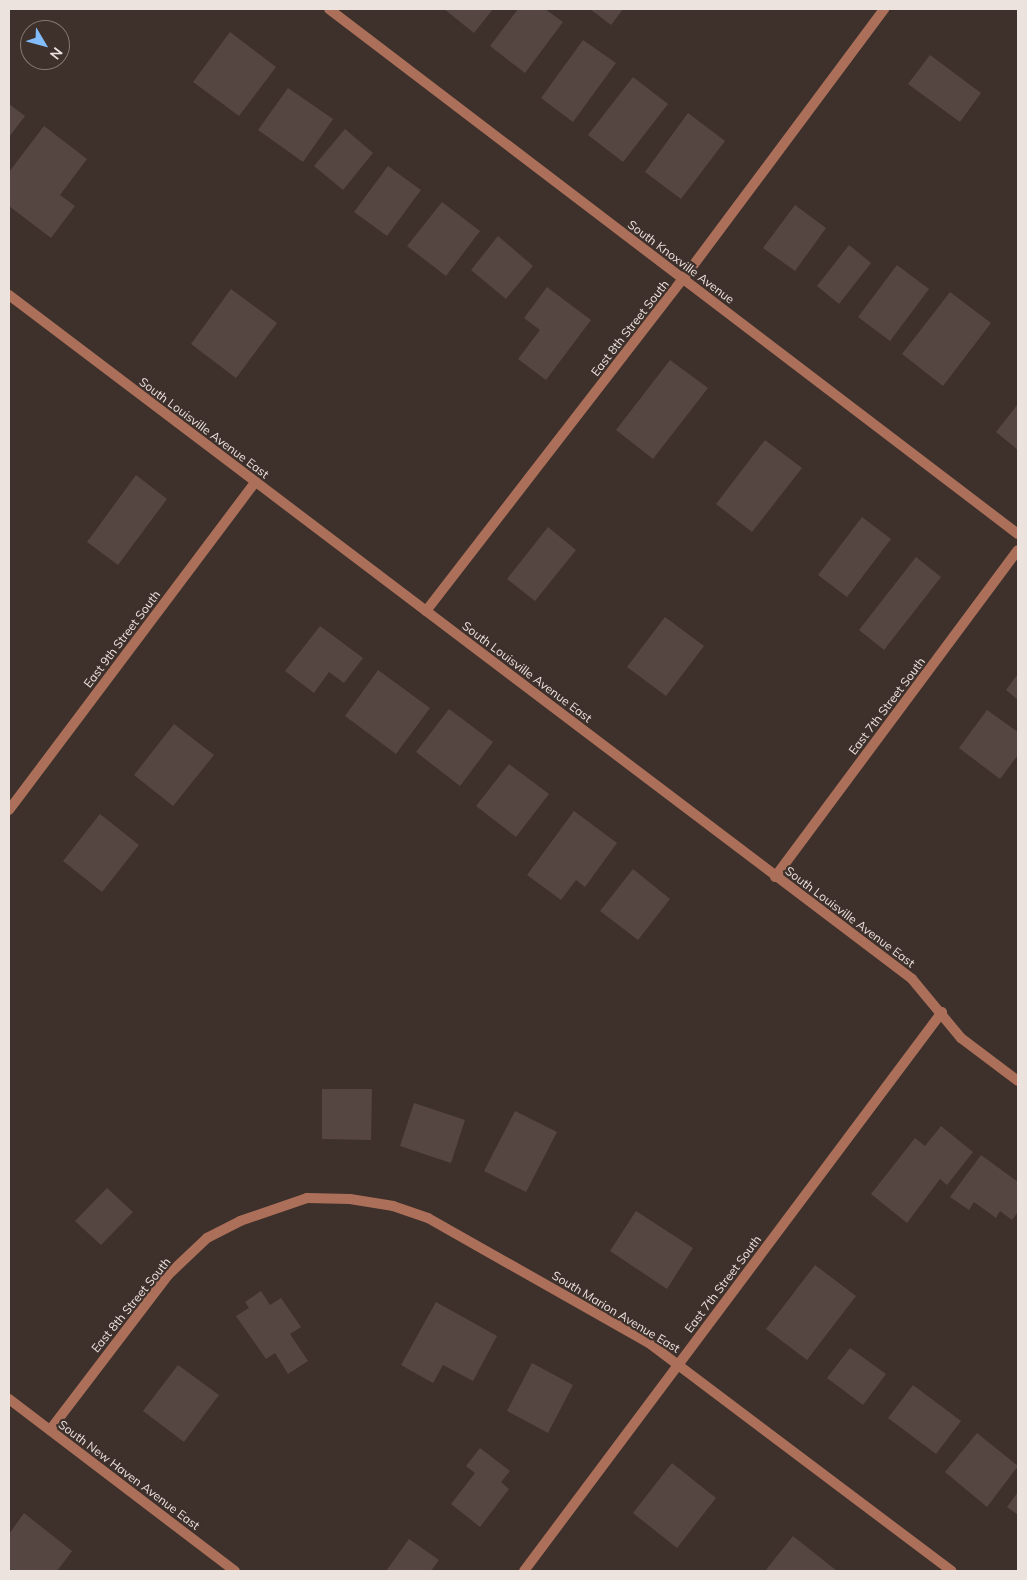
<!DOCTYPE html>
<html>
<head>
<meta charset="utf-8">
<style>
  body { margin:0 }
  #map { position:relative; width:1027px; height:1580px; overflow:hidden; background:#3e302b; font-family:Mulish,sans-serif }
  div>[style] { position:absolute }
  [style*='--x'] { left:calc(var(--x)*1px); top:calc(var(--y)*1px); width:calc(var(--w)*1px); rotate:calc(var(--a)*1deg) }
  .building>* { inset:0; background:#554641 }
  .street>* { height:10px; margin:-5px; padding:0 5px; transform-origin:5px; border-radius:5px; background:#ac705a }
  span { translate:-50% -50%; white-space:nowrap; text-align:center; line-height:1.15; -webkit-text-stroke:4.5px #3e302b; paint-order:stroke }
  .street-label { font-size:12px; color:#ece3df }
  .frame { position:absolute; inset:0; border:10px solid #ece3df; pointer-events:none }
  .north { position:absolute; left:20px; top:20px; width:50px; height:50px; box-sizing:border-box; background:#3e302b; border:1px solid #847873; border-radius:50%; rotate:127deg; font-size:14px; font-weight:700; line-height:20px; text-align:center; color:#ece3df }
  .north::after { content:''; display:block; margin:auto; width:18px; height:22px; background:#82bcfa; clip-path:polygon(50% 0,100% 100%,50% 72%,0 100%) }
</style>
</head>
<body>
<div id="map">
  <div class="building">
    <div style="clip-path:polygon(444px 9px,493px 9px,474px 33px)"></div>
    <div style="clip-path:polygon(518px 9px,545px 9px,563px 22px,525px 73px,490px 46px)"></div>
    <div style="clip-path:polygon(590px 9px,623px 9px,611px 25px)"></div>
    <div style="clip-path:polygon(230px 32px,276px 67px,239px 116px,193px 82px)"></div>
    <div style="clip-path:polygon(583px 40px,616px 63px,573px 122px,541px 98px)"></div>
    <div style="clip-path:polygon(930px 55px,981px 93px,960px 122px,908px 84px)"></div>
    <div style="clip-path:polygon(633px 77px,668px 104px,623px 162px,588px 135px)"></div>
    <div style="clip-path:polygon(288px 88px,333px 119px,303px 162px,258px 130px)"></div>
    <div style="clip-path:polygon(9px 104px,25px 116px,9px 137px)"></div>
    <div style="clip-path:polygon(688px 113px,725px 141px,681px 199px,645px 172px)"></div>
    <div style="clip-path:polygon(44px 126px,87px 159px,60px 195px,75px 206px,51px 238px,9px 206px,9px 172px)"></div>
    <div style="clip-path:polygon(345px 129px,373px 153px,343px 190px,314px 166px)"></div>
    <div style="clip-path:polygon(388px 166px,421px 190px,387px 236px,354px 212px)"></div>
    <div style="clip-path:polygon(442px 202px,480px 231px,446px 276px,407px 246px)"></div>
    <div style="clip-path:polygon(795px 205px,826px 228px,795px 271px,763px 248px)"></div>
    <div style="clip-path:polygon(498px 236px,533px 266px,506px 299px,471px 270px)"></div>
    <div style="clip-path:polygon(849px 245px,871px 263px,839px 304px,817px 286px)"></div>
    <div style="clip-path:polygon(897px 265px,929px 289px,890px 341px,858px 317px)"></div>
    <div style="clip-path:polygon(547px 287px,591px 320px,546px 380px,518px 359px,540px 330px,524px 318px)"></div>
    <div style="clip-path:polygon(231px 289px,277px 323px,236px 378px,191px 344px)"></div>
    <div style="clip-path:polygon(950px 292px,991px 323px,943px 386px,902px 354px)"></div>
    <div style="clip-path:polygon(670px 360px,708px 388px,653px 459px,616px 430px)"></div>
    <div style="clip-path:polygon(1018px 404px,1018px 450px,996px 432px)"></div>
    <div style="clip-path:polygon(765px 440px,802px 468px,752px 532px,716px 504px)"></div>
    <div style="clip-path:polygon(136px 475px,167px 499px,118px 565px,87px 542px)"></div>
    <div style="clip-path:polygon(862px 517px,891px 539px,847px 597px,818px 575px)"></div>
    <div style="clip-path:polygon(548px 527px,576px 550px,535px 601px,507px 579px)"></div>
    <div style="clip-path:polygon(916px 557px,941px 577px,884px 650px,859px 630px)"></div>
    <div style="clip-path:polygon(665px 617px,704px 646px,666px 696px,627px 667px)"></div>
    <div style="clip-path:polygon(320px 626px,363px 658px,344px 683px,329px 672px,314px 693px,285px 671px)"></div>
    <div style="clip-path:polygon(378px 670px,430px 708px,396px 754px,345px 716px)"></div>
    <div style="clip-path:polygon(1018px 674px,1018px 700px,1006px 690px)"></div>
    <div style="clip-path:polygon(449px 709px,493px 742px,460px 786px,416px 752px)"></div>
    <div style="clip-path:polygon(987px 710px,1018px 732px,1018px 755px,1000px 779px,959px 748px)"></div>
    <div style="clip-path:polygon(174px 724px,214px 755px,173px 806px,134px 775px)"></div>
    <div style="clip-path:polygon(509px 764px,549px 794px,516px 837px,476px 806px)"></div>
    <div style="clip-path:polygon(574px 811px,617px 843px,585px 887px,576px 880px,561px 900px,527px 875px)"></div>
    <div style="clip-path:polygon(100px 814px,139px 845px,102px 892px,63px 861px)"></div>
    <div style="clip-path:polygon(633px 869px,670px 899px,638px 940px,600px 911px)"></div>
    <div style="clip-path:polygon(322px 1089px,372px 1089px,371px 1140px,322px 1139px)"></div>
    <div style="clip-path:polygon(414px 1103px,465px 1120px,451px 1163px,400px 1146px)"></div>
    <div style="clip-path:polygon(515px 1111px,557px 1132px,526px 1192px,484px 1171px)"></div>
    <div style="clip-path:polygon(941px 1126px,973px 1152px,947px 1185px,940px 1179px,907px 1223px,871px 1194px,915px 1138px,925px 1146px)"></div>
    <div style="clip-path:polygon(981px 1155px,1018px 1182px,1018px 1212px,1012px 1220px,1000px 1211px,996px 1218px,974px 1202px,969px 1210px,950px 1197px)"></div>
    <div style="clip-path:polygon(107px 1188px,133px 1212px,101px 1245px,75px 1221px)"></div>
    <div style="clip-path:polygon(636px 1211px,693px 1248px,667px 1289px,610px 1251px)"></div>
    <div style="clip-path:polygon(815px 1265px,856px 1296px,807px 1360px,766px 1329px)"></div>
    <div style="clip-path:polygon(261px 1291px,270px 1305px,281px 1298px,301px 1327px,290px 1334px,308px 1361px,288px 1374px,275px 1353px,266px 1359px,236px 1316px,249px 1308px,245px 1302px)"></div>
    <div style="clip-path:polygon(436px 1302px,497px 1336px,473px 1381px,443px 1365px,433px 1383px,401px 1365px)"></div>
    <div style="clip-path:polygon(850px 1348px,886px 1374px,863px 1405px,827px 1378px)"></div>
    <div style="clip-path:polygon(532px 1363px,573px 1385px,548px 1433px,507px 1411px)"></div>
    <div style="clip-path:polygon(178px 1365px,219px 1395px,184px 1442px,143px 1411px)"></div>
    <div style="clip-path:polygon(913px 1385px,961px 1421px,936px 1454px,888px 1418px)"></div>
    <div style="clip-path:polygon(977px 1433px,1018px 1466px,987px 1507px,945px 1472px)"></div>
    <div style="clip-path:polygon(480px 1448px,510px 1471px,501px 1482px,509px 1489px,480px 1527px,451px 1504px,475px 1473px,466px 1466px)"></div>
    <div style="clip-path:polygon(672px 1463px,716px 1498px,677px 1548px,633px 1513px)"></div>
    <div style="clip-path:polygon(1018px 1492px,1018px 1515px,1007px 1507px)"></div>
    <div style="clip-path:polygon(24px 1513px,72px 1551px,57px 1571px,9px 1571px,9px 1534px)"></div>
    <div style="clip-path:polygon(793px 1536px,837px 1571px,765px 1571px)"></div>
    <div style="clip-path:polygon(409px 1539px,439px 1560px,431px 1571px,386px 1571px)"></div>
  </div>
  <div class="street">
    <div style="--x:329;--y:9;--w:866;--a:37.31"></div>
    <div style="--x:9;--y:295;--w:1133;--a:37.14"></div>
    <div style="--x:912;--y:979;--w:77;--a:50.3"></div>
    <div style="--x:961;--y:1038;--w:71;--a:37"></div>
    <div style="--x:426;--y:611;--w:420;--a:-52.3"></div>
    <div style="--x:683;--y:279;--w:337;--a:-53.3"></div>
    <div style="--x:9;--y:810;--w:410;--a:-53.1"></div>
    <div style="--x:775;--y:877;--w:407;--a:-53.4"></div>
    <div style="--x:9;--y:1399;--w:284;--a:37.3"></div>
    <div style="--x:50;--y:1430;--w:195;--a:-52.7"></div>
    <div style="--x:168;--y:1275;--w:54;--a:-43.5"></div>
    <div style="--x:207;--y:1238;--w:37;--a:-27"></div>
    <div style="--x:240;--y:1221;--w:71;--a:-18.9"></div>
    <div style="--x:307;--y:1198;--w:43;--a:1.3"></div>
    <div style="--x:350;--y:1199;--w:44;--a:9.2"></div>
    <div style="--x:393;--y:1206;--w:37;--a:19"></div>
    <div style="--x:428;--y:1218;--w:254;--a:29.5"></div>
    <div style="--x:649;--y:1343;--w:379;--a:37"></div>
    <div style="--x:524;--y:1571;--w:698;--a:-53.21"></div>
  </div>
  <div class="street-label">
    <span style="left:681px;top:262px;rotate:37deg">South Knoxville Avenue</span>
    <span style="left:630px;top:328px;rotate:-52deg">East 8th Street South</span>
    <span style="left:204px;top:428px;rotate:37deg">South Louisville Avenue East</span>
    <span style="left:122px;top:639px;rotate:-53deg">East 9th Street South</span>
    <span style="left:527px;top:672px;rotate:37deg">South Louisville Avenue East</span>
    <span style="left:887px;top:706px;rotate:-53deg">East 7th Street South</span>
    <span style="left:850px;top:917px;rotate:37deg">South Louisville Avenue East</span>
    <span style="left:723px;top:1284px;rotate:-53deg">East 7th Street South</span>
    <span style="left:131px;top:1305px;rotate:-51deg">East 8th Street South</span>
    <span style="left:616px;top:1312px;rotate:31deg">South Marion Avenue East</span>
    <span style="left:129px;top:1475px;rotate:37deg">South New Haven Avenue East</span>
  </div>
  <div class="frame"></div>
  <div class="north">N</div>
</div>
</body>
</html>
